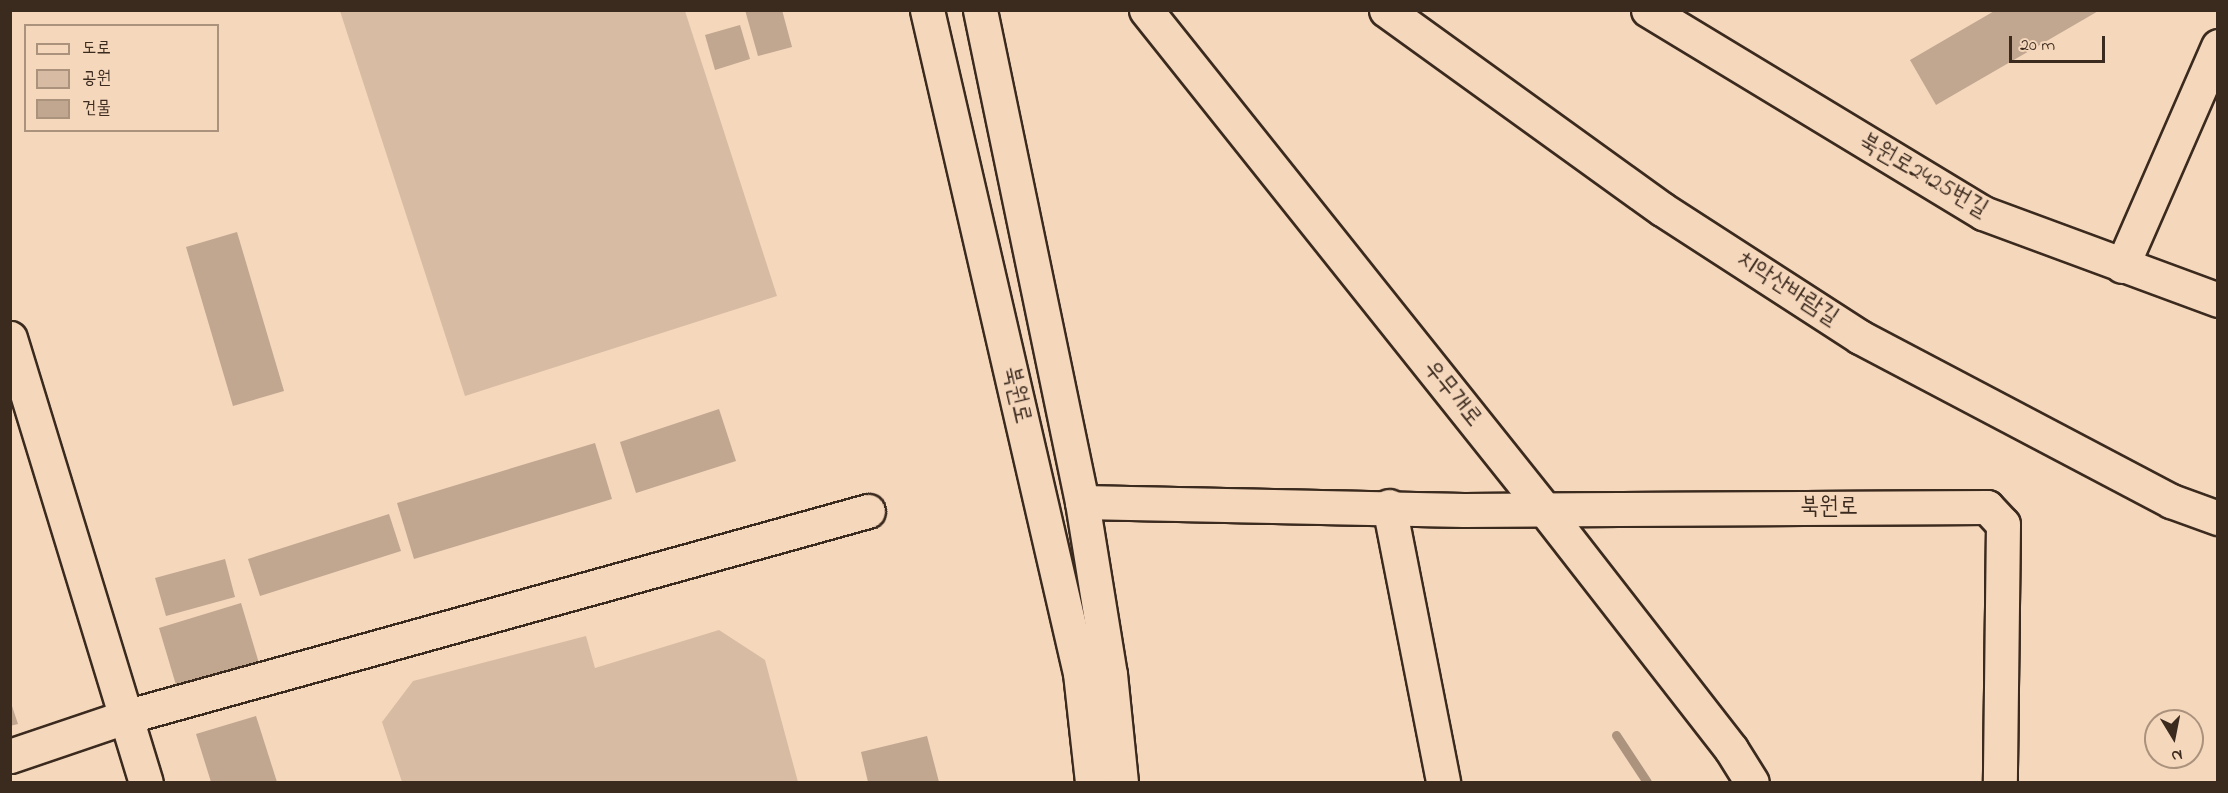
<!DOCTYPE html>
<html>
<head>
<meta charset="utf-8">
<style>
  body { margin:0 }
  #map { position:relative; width:2228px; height:793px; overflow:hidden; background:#f5d7bc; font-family:"Indie Flower","Poor Story",sans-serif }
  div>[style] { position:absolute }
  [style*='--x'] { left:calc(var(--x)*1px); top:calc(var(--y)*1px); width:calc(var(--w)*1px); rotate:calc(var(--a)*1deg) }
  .green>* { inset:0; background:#d7bba3 }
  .stream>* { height:9px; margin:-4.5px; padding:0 4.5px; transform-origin:4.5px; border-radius:4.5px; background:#ab937e }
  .building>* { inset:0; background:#c1a690 }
  .roads { filter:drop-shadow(2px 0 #3b2a1e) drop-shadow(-2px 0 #3b2a1e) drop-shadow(0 2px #3b2a1e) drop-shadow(0 -2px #3b2a1e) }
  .minor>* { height:33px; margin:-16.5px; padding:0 16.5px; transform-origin:16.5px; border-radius:16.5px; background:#f5d7bc }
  span { translate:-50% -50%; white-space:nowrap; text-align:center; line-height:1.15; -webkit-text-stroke:4.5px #f5d7bc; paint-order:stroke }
  .street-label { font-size:24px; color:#3b2a1e }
  .frame { position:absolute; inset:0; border:12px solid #3b2a1e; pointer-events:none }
  .legend { position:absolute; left:24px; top:24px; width:195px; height:108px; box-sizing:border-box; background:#f5d7bc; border:2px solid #ab927d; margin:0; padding:8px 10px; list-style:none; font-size:18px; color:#3b2a1e }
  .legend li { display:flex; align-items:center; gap:12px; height:30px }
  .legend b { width:30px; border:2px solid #ab927d }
  .north { position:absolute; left:2144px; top:709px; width:60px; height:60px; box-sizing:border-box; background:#f5d7bc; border:2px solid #ab927d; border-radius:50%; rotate:170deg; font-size:16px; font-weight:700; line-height:24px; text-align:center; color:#3b2a1e }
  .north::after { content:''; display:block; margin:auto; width:21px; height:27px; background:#3b2a1e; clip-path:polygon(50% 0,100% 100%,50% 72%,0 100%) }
  .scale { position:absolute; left:2009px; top:36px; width:96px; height:27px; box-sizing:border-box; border:3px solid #3b2a1e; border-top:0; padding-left:8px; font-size:18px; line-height:21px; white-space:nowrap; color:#3b2a1e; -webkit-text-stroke:4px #f5d7bc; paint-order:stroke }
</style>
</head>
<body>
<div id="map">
  <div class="green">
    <div style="clip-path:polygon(340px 11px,685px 11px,777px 296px,465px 396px)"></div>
    <div style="clip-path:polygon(719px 630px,765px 660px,798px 782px,402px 782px,382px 722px,413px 681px,586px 636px,595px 668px)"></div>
  </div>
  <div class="stream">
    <div style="--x:1616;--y:735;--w:56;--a:56.6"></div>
  </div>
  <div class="building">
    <div style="clip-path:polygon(745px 10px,782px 10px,792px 47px,758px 56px)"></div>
    <div style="clip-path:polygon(1996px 10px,2100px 10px,1936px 105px,1910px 60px)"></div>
    <div style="clip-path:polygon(740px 25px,750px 59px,715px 70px,705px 35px)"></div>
    <div style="clip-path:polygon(237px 232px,284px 391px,233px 406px,186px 247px)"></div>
    <div style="clip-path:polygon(719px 409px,736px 461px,636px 493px,620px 442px)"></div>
    <div style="clip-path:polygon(595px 443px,612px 499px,414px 559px,397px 503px)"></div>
    <div style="clip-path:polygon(389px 514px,401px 551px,260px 596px,248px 559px)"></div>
    <div style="clip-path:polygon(225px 559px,235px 597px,166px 616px,155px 578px)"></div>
    <div style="clip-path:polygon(241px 603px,261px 670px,179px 695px,159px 628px)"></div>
    <div style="clip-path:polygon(10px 700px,18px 724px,10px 726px)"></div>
    <div style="clip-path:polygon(256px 716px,277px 782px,211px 782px,196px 734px)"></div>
    <div style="clip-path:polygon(927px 736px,939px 782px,868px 782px,861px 752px)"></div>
  </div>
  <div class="roads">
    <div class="minor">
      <div style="--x:927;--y:10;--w:680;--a:77.01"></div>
      <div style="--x:1080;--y:673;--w:110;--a:83.7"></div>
      <div style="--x:980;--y:10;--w:502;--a:78.29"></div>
      <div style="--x:1082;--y:502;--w:174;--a:80.8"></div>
      <div style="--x:1110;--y:674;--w:109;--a:84.2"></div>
      <div style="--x:1146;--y:10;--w:640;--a:51.41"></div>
      <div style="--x:1545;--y:510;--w:303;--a:52.1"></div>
      <div style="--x:1731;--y:749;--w:39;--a:58"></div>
      <div style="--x:1386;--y:10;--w:340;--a:35.8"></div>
      <div style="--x:1662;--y:209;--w:236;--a:32.9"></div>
      <div style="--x:1860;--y:337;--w:352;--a:27.8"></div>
      <div style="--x:2171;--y:501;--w:50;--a:19.9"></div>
      <div style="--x:1648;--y:10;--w:392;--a:31.2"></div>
      <div style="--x:1983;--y:213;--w:251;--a:20.3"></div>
      <div style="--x:2122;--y:266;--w:240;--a:-66.4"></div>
      <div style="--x:10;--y:338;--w:464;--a:73"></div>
      <div style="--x:1082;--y:502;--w:382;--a:1.2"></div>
      <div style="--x:1464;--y:510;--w:523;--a:-0.33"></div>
      <div style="--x:1987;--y:507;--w:23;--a:47"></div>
      <div style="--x:2003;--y:524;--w:258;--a:90.7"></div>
      <div style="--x:1389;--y:506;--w:281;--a:78.9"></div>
      <div style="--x:10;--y:756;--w:121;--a:-18.7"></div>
      <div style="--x:125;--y:717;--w:771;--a:-15.5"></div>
    </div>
  </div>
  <div class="street-label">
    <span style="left:1923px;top:176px;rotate:30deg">북원로2425번길</span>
    <span style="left:1787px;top:289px;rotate:33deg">치악산바람길</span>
    <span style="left:1452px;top:394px;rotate:51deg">우무개로</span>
    <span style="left:1016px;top:395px;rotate:77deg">북원로</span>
    <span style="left:1829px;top:508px">북원로</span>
  </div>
  <div class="frame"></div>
  <ul class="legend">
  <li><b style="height:8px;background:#f5d7bc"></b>도로</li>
  <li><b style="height:16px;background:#d7bba3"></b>공원</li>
  <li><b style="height:16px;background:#c1a690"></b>건물</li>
  </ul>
  <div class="north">N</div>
  <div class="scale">20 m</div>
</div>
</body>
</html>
